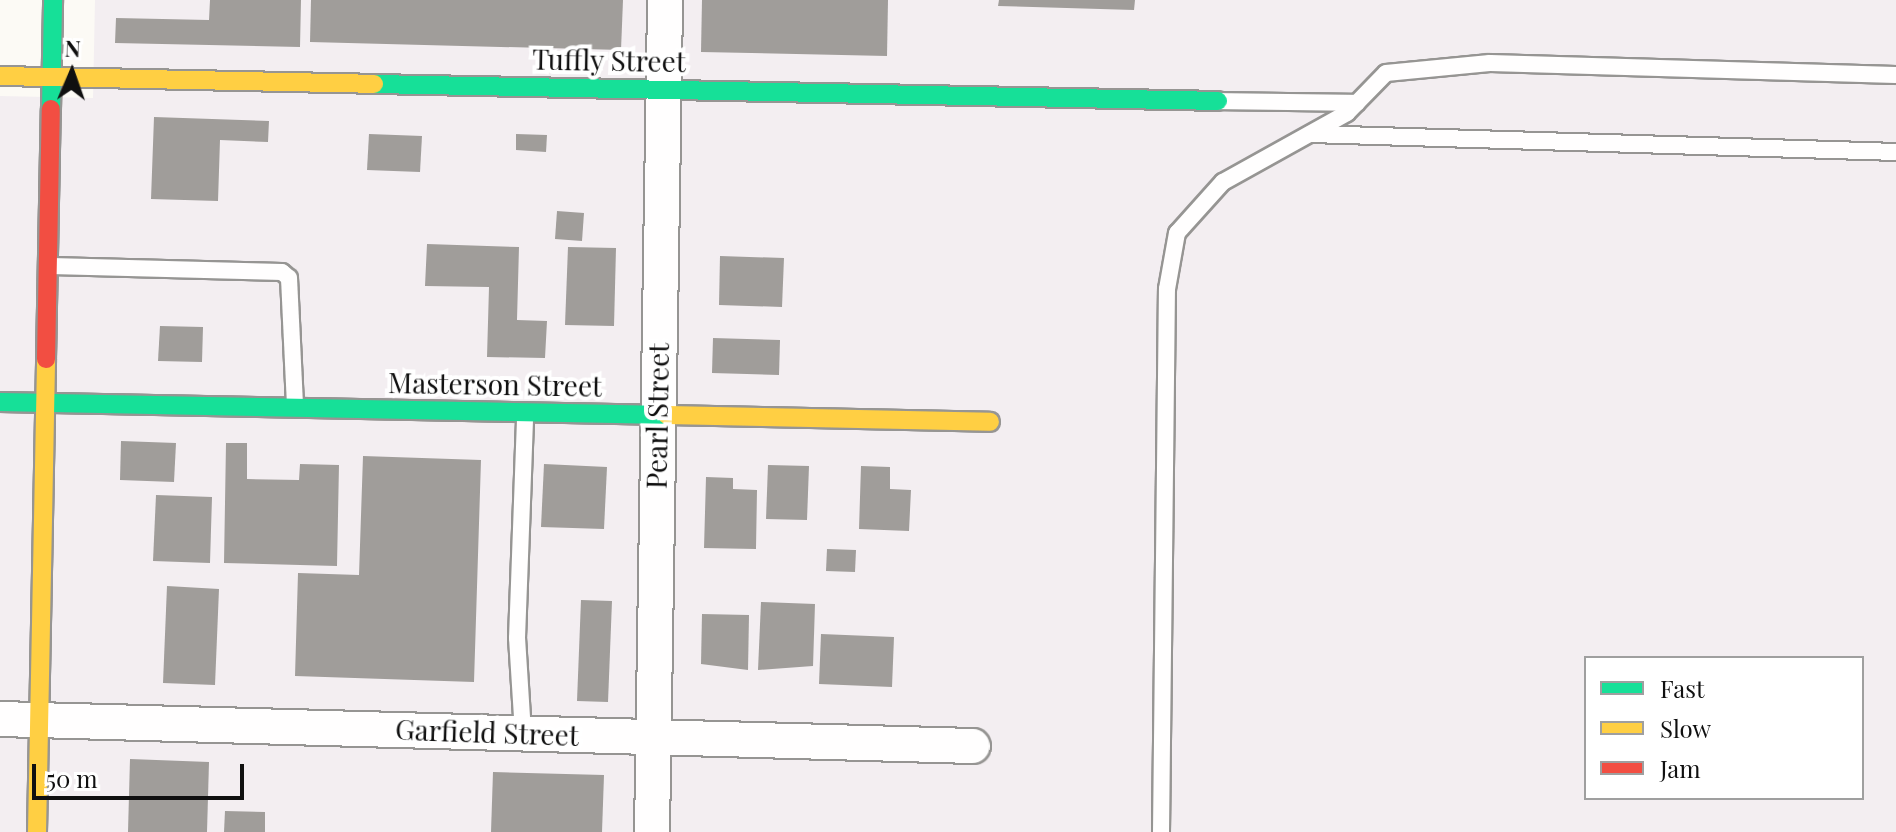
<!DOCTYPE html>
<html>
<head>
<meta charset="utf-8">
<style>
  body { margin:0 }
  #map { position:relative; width:1896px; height:832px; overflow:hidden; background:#fcfaf5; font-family:"Playfair Display",serif }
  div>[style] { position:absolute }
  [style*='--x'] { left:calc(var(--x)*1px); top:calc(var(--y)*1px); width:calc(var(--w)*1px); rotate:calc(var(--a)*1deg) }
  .industrial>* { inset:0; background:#f3eef1 }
  .building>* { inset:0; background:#a09d9a }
  .roads { filter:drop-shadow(2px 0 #969593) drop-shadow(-2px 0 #969593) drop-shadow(0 2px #969593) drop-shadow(0 -2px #969593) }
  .lane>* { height:16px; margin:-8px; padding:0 8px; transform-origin:8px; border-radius:8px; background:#fffefe }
  .street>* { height:34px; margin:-17px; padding:0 17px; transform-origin:17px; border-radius:17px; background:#fffefe }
  .fast>* { height:18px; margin:-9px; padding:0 9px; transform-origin:9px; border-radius:9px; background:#16e098 }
  .slow>* { height:18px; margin:-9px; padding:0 9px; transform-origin:9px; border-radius:9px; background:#ffcf43 }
  .jam>* { height:18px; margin:-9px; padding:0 9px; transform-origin:9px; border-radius:9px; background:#f24e42 }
  span { translate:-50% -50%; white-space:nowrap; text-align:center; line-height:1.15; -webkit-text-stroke:8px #fff; paint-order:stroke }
  .street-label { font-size:28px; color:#101010 }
  .legend { position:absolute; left:1584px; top:656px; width:280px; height:144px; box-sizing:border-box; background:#fff; border:2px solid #9f9f9f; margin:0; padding:10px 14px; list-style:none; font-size:24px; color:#101010 }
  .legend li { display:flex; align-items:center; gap:16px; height:40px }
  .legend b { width:40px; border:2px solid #9f9f9f }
  .north { position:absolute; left:32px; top:32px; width:80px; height:80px; -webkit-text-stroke:6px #fff; paint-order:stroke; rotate:2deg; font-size:22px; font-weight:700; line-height:32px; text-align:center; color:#101010 }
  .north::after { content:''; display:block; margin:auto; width:28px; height:36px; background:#101010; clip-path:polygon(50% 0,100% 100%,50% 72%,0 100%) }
  .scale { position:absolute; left:32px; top:764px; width:212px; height:36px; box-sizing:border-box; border:4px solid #101010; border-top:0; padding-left:10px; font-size:24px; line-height:28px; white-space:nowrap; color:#101010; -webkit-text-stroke:6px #fff; paint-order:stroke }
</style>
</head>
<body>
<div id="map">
  <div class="industrial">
    <div style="clip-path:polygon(evenodd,95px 0,1896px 0,1896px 832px,0 832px,0 96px,93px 98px,95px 0,1586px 658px,1862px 658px,1862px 798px,1586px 798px,1586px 658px)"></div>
  </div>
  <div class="building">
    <div style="clip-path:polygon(210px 0,301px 0,300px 47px,115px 43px,116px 18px,209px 20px)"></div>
    <div style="clip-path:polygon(311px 0,623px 0,621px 50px,310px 42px)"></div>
    <div style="clip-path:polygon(702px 0,888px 0,887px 56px,701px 52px)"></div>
    <div style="clip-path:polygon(999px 0,1135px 0,1134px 10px,998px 6px)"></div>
    <div style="clip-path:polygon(154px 117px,269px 121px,268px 142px,220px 140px,218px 201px,151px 199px)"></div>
    <div style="clip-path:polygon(369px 134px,422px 136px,420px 172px,367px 170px)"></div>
    <div style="clip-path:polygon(516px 134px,547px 135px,546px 152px,516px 150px)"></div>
    <div style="clip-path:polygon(557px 211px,584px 213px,582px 241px,555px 239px)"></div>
    <div style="clip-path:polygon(427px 244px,519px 247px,517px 320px,547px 321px,545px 358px,487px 357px,489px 287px,425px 286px)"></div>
    <div style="clip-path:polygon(568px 247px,616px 248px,614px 326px,565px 325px)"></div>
    <div style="clip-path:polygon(720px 256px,784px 258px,782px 307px,719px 305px)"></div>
    <div style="clip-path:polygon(160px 326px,203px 327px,202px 362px,158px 361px)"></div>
    <div style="clip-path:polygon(713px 338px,780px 340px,779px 375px,712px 373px)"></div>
    <div style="clip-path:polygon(121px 441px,176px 443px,174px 482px,120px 480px)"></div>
    <div style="clip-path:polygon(226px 443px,247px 443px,247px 479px,299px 480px,300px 464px,339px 465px,337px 566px,224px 563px)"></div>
    <div style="clip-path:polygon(363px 456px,481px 460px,474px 682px,295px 676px,298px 573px,359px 575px)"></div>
    <div style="clip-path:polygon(544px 464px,607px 467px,604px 529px,541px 527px)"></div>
    <div style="clip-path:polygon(768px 465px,809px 466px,807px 520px,766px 519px)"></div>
    <div style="clip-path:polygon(861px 466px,890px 467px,890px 489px,911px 490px,909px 531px,859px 529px)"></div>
    <div style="clip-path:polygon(706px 477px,733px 478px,733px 489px,757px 490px,756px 549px,704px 548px)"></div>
    <div style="clip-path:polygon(156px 495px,212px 497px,210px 563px,153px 561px)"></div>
    <div style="clip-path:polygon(827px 549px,856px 550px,855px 572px,826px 571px)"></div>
    <div style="clip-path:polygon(167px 586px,219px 589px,215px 685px,163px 683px)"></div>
    <div style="clip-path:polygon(581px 600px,612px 601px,608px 702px,577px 701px)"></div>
    <div style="clip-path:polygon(761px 602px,815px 604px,813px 666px,758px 670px)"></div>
    <div style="clip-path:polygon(702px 614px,749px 615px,748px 670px,701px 664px)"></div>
    <div style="clip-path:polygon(821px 634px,894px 637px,892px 687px,819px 684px)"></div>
    <div style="clip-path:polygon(130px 759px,209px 762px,207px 832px,128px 832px)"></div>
    <div style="clip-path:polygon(493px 772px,604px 775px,602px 832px,491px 832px)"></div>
    <div style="clip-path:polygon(225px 811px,265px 812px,265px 832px,224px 832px)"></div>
  </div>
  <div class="roads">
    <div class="lane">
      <div style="--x:1219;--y:101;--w:138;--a:0.8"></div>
      <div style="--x:1311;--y:134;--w:585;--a:1.76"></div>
      <div style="--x:51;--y:266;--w:231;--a:1.5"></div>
      <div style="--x:282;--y:272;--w:9;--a:41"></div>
      <div style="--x:289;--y:278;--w:128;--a:87.3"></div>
      <div style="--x:523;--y:733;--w:95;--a:-93.6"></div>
      <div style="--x:517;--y:638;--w:223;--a:-87.9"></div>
      <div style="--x:1161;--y:832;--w:543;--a:-89.37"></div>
      <div style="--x:1167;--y:289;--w:57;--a:-79.9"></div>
      <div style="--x:1177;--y:233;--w:69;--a:-48"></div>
      <div style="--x:1223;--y:182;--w:142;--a:-29.1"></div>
      <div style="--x:1347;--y:113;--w:56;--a:-45.7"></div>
      <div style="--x:1386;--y:73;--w:104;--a:-5.5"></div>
      <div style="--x:1490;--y:63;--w:406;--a:1.7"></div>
    </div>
    <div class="street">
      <div style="--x:0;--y:719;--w:973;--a:1.59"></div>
      <div style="--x:652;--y:832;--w:832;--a:-89.1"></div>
    </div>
    <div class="fast">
      <div style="--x:374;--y:84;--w:844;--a:1.15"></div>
      <div style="--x:51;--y:109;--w:109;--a:-88.9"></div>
      <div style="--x:0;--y:402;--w:667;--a:1.12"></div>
    </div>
    <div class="slow">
      <div style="--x:0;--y:76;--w:374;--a:1.2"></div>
      <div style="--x:667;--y:415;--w:323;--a:1.2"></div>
      <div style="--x:37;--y:832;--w:473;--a:-88.9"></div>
    </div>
    <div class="jam">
      <div style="--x:46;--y:359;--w:250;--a:-88.9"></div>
    </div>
  </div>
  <div class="street-label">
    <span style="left:609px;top:60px;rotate:1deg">Tuffly Street</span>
    <span style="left:495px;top:384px;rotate:1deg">Masterson Street</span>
    <span style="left:657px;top:416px;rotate:-89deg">Pearl Street</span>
    <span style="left:487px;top:732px;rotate:2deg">Garfield Street</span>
  </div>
  <ul class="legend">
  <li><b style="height:10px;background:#16e098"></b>Fast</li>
  <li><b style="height:10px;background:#ffcf43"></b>Slow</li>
  <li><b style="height:10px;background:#f24e42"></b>Jam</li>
  </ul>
  <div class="north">N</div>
  <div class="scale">50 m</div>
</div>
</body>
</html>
